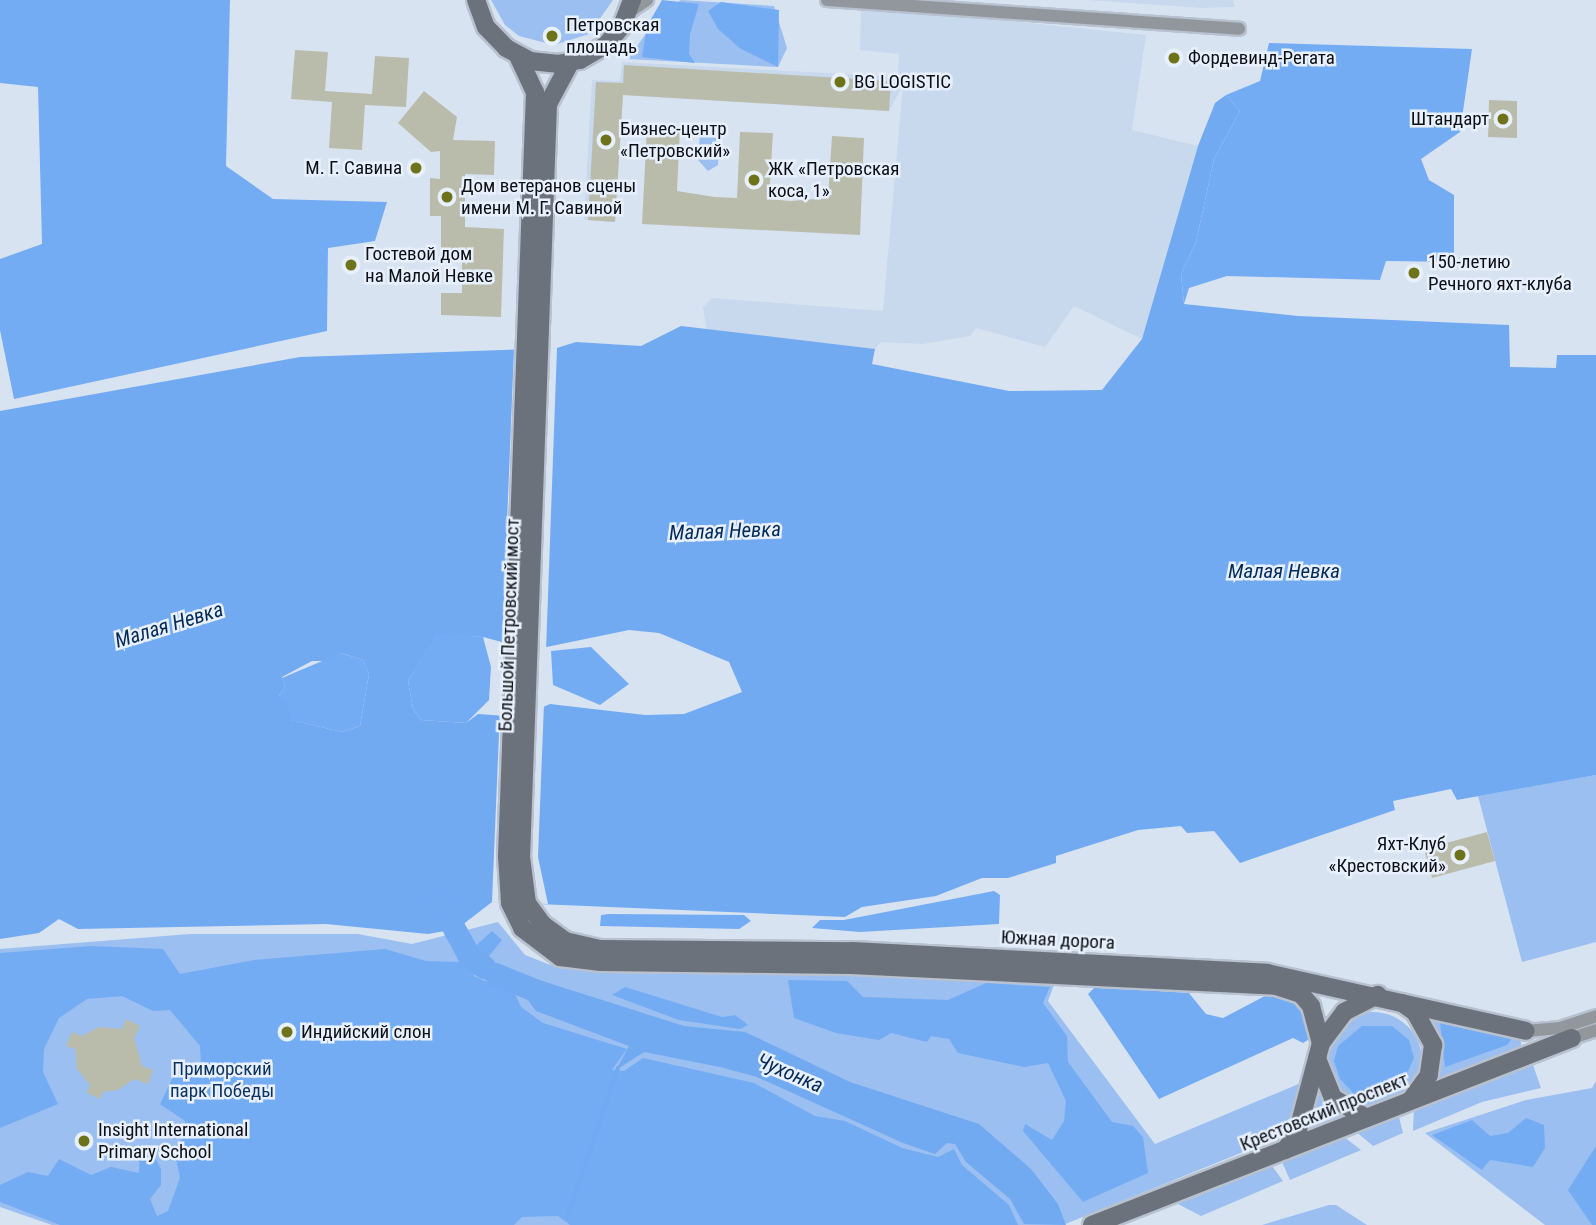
<!DOCTYPE html>
<html>
<head>
<meta charset="utf-8">
<style>
  body { margin:0 }
  #map { position:relative; width:1596px; height:1225px; overflow:hidden; background:#d8e3f2; font-family:"Roboto Condensed",sans-serif }
  div>[style] { position:absolute }
  [style*='--x'] { left:calc(var(--x)*1px); top:calc(var(--y)*1px); width:calc(var(--w)*1px); rotate:calc(var(--a)*1deg) }
  .built>* { inset:0; background:#c8d8ed }
  .green>* { inset:0; background:#9abff0 }
  .round { border-radius:50% }
  .forest>* { inset:0; background:#74acf4 }
  .water>* { inset:0; background:#72aaf2 }
  .pier>* { inset:0; background:#d8e3f2 }
  .stream>* { height:3.5px; margin:-1.75px; padding:0 1.75px; transform-origin:1.75px; border-radius:1.75px; background:#72aaf2 }
  .river>* { height:23px; margin:-11.5px; padding:0 11.5px; transform-origin:11.5px; border-radius:11.5px; background:#72aaf2 }
  .building>* { inset:0; background:#babcab }
  .roads { filter:drop-shadow(2px 0 #b8c1cf) drop-shadow(-2px 0 #b8c1cf) drop-shadow(0 2px #b8c1cf) drop-shadow(0 -2px #b8c1cf) }
  .street>* { height:12px; margin:-6px; padding:0 6px; transform-origin:6px; border-radius:6px; background:#92979d }
  .secondary>* { height:18px; margin:-9px; padding:0 9px; transform-origin:9px; border-radius:9px; background:#6c727b }
  .dots>* { width:19px; height:19px; translate:-50% -50%; box-sizing:border-box; border:4px solid #e7f0fc; border-radius:50% }
  span { translate:-50% -50%; white-space:nowrap; text-align:center; line-height:1.15; -webkit-text-stroke:5px #e7f0fc; paint-order:stroke }
  .poi-label { font-size:19px; color:#0d1116 }
  .left { translate:0 -50%; text-align:left }
  .right { translate:-100% -50%; text-align:right }
  .street-label { font-size:19px; color:#0d1116 }
  .park-label { font-size:19px; color:#0c325f }
  .water-label { font-size:21px; color:#042b58; font-style:italic }
</style>
</head>
<body>
<div id="map">
  <div class="built">
    <div style="clip-path:polygon(1088px 0,1233px 0,1235px 7px,1203px 8px)"></div>
    <div style="clip-path:polygon(861px 6px,1146px 35px,1132px 130px,1198px 146px,1142px 339px,1074px 306px,1045px 347px,976px 328px,970px 336px,923px 344px,881px 342px,875px 349px,707px 332px,703px 307px,712px 298px,883px 311px,903px 85px,889px 111px,623px 95px,615px 222px,584px 220px,592px 80px,620px 81px,622px 62px,898px 77px,899px 54px,860px 50px)"></div>
  </div>
  <div class="green">
    <div style="clip-path:polygon(491px 0,613px 0,589px 34px,554px 45px,519px 36px,505px 25px)"></div>
    <div style="clip-path:polygon(681px 0,774px 6px,787px 48px,778px 67px,628px 59px,659px 15px)"></div>
    <div style="clip-path:polygon(706px 128px,714px 128px,720px 138px,718px 165px,708px 171px,698px 160px,700px 133px)"></div>
    <div style="clip-path:polygon(1596px 775px,1596px 942px,1522px 962px,1478px 796px)"></div>
    <div style="clip-path:polygon(498px 922px,525px 955px,553px 966px,1055px 982px,1048px 1001px,1155px 1144px,1301px 1083px,1290px 1133px,1063px 1225px,52px 1225px,0 1207px,0 949px,190px 934px,358px 934px,412px 944px)"></div>
    <div class="round" style="left:1324px;top:1012px;width:98px;height:98px"></div>
    <div style="clip-path:polygon(1430px 1018px,1520px 1034px,1522px 1052px,1433px 1084px)"></div>
    <div style="clip-path:polygon(1532px 1062px,1541px 1088px,1482px 1102px,1413px 1131px,1414px 1105px)"></div>
    <div style="clip-path:polygon(1319px 1077px,1349px 1118px,1300px 1138px)"></div>
    <div style="clip-path:polygon(1596px 1081px,1596px 1225px,1545px 1225px,1425px 1133px,1526px 1100px,1592px 1088px)"></div>
    <div style="clip-path:polygon(1398px 1113px,1403px 1133px,1373px 1146px,1354px 1130px)"></div>
    <div style="clip-path:polygon(1343px 1136px,1361px 1150px,1290px 1180px,1282px 1162px)"></div>
    <div style="clip-path:polygon(1272px 1166px,1283px 1181px,1201px 1216px,1178px 1204px)"></div>
    <div style="clip-path:polygon(1336px 1205px,1367px 1225px,1262px 1225px,1329px 1205px)"></div>
  </div>
  <div class="forest">
    <div style="clip-path:polygon(0 0,230px 0,226px 166px,273px 199px,387px 202px,375px 241px,328px 248px,327px 331px,14px 399px,0 330px,0 259px,42px 244px,38px 87px,0 83px)"></div>
    <div style="clip-path:polygon(662px 0,699px 4px,690px 34px,689px 54px,695px 63px,642px 57px,647px 26px)"></div>
    <div style="clip-path:polygon(721px 2px,779px 10px,778px 67px,741px 49px,718px 29px,708px 11px)"></div>
    <div style="clip-path:polygon(1269px 43px,1472px 49px,1460px 132px,1421px 159px,1429px 180px,1454px 195px,1454px 262px,1386px 261px,1380px 280px,1227px 276px,1189px 288px,1184px 304px,1181px 274px,1196px 242px,1214px 159px,1240px 111px,1226px 95px,1260px 81px)"></div>
    <div style="clip-path:polygon(437px 633px,483px 637px,491px 667px,489px 700px,466px 723px,421px 720px,413px 709px,408px 681px)"></div>
    <div style="clip-path:polygon(591px 647px,629px 684px,600px 705px,553px 685px,551px 651px)"></div>
    <div style="clip-path:polygon(341px 653px,363px 660px,369px 674px,360px 726px,342px 732px,290px 720px,279px 696px,285px 687px,282px 678px)"></div>
    <div style="clip-path:polygon(994px 891px,1000px 895px,999px 924px,860px 932px,812px 928px,820px 920px,844px 920px)"></div>
    <div style="clip-path:polygon(609px 914px,744px 915px,751px 921px,739px 929px,600px 926px,601px 915px)"></div>
    <div style="clip-path:polygon(492px 931px,502px 940px,473px 976px,515px 994px,521px 1007px,543px 1023px,627px 1049px,612px 1070px,624px 1071px,643px 1058px,754px 1083px,815px 1116px,845px 1121px,902px 1148px,938px 1157px,954px 1149px,962px 1165px,1009px 1205px,1018px 1225px,570px 1225px,558px 1216px,522px 1217px,514px 1225px,60px 1225px,0 1202px,0 1185px,28px 1172px,48px 1176px,59px 1159px,91px 1175px,111px 1167px,139px 1173px,140px 1150px,150px 1148px,161px 1169px,161px 1185px,150px 1199px,157px 1216px,168px 1211px,180px 1178px,174px 1148px,186px 1135px,185px 1121px,160px 1104px,175px 1073px,201px 1065px,200px 1046px,170px 1010px,153px 1011px,122px 996px,87px 999px,59px 1018px,44px 1049px,43px 1072px,58px 1104px,0 1128px,0 953px,91px 946px,163px 949px,180px 974px,254px 960px,385px 949px,426px 961px,458px 962px)"></div>
    <div style="clip-path:polygon(788px 980px,847px 981px,863px 997px,948px 1000px,986px 983px,1050px 987px,1043px 1003px,1067px 1036px,1068px 1062px,1112px 1122px,1133px 1126px,1143px 1137px,1148px 1173px,1083px 1202px,1023px 1131px,1025px 1124px,1052px 1140px,1064px 1121px,1066px 1101px,1048px 1063px,1024px 1067px,958px 1053px,949px 1039px,931px 1036px,927px 1042px,891px 1033px,879px 1040px,836px 1033px,794px 1018px)"></div>
    <div style="clip-path:polygon(625px 987px,722px 1017px,735px 1015px,748px 1025px,740px 1029px,679px 1020px,612px 995px)"></div>
    <div style="clip-path:polygon(1095px 987px,1189px 993px,1206px 1014px,1223px 1018px,1265px 996px,1281px 997px,1299px 1002px,1313px 1037px,1303px 1043px,1293px 1038px,1159px 1099px,1088px 994px)"></div>
    <div style="clip-path:polygon(1440px 1022px,1513px 1037px,1507px 1045px,1445px 1067px)"></div>
    <div style="clip-path:polygon(1362px 1026px,1392px 1026px,1409px 1040px,1414px 1058px,1403px 1082px,1356px 1096px,1340px 1079px,1334px 1061px,1338px 1046px)"></div>
    <div style="clip-path:polygon(1526px 1118px,1544px 1125px,1545px 1148px,1533px 1167px,1490px 1160px,1482px 1170px,1432px 1135px,1472px 1120px,1490px 1136px,1508px 1133px)"></div>
    <div style="clip-path:polygon(1596px 1146px,1596px 1225px,1592px 1225px,1568px 1190px)"></div>
  </div>
  <div class="water">
    <div style="clip-path:polygon(evenodd,1226px 95px,1240px 111px,1214px 159px,1196px 242px,1181px 274px,1184px 304px,1298px 316px,1509px 325px,1510px 367px,1556px 368px,1557px 355px,1596px 355px,1596px 775px,1457px 800px,1451px 789px,1393px 801px,1395px 810px,1240px 863px,1214px 831px,1187px 833px,1181px 826px,1138px 830px,1056px 856px,1056px 863px,1008px 878px,982px 878px,936px 896px,862px 907px,845px 917px,492px 902px,457px 929px,428px 934px,326px 924px,78px 929px,59px 919px,39px 933px,0 939px,0 411px,300px 357px,557px 348px,576px 342px,641px 346px,681px 326px,875px 349px,872px 364px,1009px 391px,1102px 390px,1142px 339px,1198px 146px,1215px 103px,1226px 95px,629px 630px,659px 633px,729px 662px,742px 692px,684px 714px,645px 715px,550px 704px,520px 717px,478px 714px,466px 723px,421px 720px,413px 709px,408px 681px,437px 634px,483px 637px,532px 650px,629px 630px,1226px 95px,341px 653px,363px 660px,369px 674px,360px 726px,342px 732px,291px 720px,287px 701px,279px 696px,285px 687px,282px 677px,312px 661px,334px 661px,341px 653px)"></div>
    <div style="clip-path:polygon(536px 979px,684px 1026px,745px 1032px,850px 1082px,979px 1124px,1031px 1169px,1058px 1204px,1066px 1225px,1024px 1224px,1010px 1199px,966px 1162px,955px 1144px,947px 1143px,935px 1154px,903px 1143px,757px 1077px,720px 1067px,644px 1052px,616px 1070px,629px 1046px,536px 1011px,522px 992px)"></div>
  </div>
  <div class="pier">
    <div style="clip-path:polygon(557px 348px,546px 651px,532px 653px,502px 646px,514px 349px)"></div>
    <div style="clip-path:polygon(544px 703px,538px 857px,548px 904px,492px 902px,500px 709px,519px 713px)"></div>
  </div>
  <div class="stream">
    <div style="--x:567;--y:1218;--w:158;--a:-71.2"></div>
  </div>
  <div class="river">
    <div style="--x:440;--y:903;--w:58;--a:61.2"></div>
    <div style="--x:468;--y:954;--w:21;--a:39"></div>
    <div style="--x:495;--y:974;--w:61;--a:22"></div>
  </div>
  <div class="building">
    <div style="clip-path:polygon(295px 50px,328px 52px,325px 91px,372px 94px,375px 56px,409px 58px,406px 107px,365px 105px,362px 150px,329px 148px,332px 102px,291px 99px)"></div>
    <div style="clip-path:polygon(624px 65px,891px 81px,889px 111px,623px 95px,615px 222px,588px 220px,596px 82px,623px 83px)"></div>
    <div style="clip-path:polygon(424px 91px,457px 117px,453px 140px,495px 141px,494px 175px,465px 174px,465px 227px,504px 229px,501px 317px,441px 315px,441px 293px,462px 293px,462px 250px,441px 249px,441px 216px,430px 216px,430px 178px,440px 179px,440px 151px,431px 152px,398px 123px)"></div>
    <div style="clip-path:polygon(1489px 100px,1517px 101px,1517px 138px,1488px 137px)"></div>
    <div style="clip-path:polygon(647px 127px,680px 129px,677px 191px,715px 197px,737px 198px,740px 132px,773px 133px,769px 199px,790px 201px,828px 198px,832px 136px,864px 138px,860px 235px,642px 224px)"></div>
    <div style="clip-path:polygon(1487px 832px,1495px 861px,1432px 878px,1424px 849px)"></div>
    <div style="clip-path:polygon(126px 1019px,140px 1026px,134px 1038px,142px 1066px,153px 1070px,148px 1084px,134px 1079px,118px 1090px,103px 1092px,100px 1099px,87px 1093px,90px 1085px,77px 1069px,75px 1049px,66px 1046px,72px 1032px,82px 1036px,99px 1027px,122px 1029px)"></div>
  </div>
  <div class="roads">
    <div class="street">
      <div style="--x:827;--y:0;--w:413;--a:4"></div>
      <div style="--x:629;--y:12;--w:22;--a:-34"></div>
      <div style="--x:1526;--y:1031;--w:34;--a:-5"></div>
      <div style="--x:1560;--y:1028;--w:38;--a:-18"></div>
      <div style="--x:1572;--y:1038;--w:25;--a:-18"></div>
    </div>
    <div class="secondary">
      <div style="--x:476;--y:0;--w:29;--a:70"></div>
      <div style="--x:486;--y:27;--w:29;--a:46"></div>
      <div style="--x:506;--y:48;--w:27;--a:28"></div>
      <div style="--x:530;--y:61;--w:27;--a:6"></div>
      <div style="--x:557;--y:64;--w:23;--a:-10"></div>
      <div style="--x:580;--y:60;--w:30;--a:-30"></div>
      <div style="--x:606;--y:45;--w:25;--a:-50"></div>
      <div style="--x:622;--y:26;--w:28;--a:-69"></div>
      <div style="--x:518;--y:56;--w:40;--a:65"></div>
      <div style="--x:535;--y:92;--w:765;--a:92.1"></div>
      <div style="--x:507;--y:856;--w:47;--a:86.3"></div>
      <div style="--x:510;--y:903;--w:28;--a:64"></div>
      <div style="--x:522;--y:928;--w:48;--a:37.3"></div>
      <div style="--x:560;--y:957;--w:41;--a:7"></div>
      <div style="--x:601;--y:962;--w:250;--a:0.7"></div>
      <div style="--x:851;--y:965;--w:426;--a:2.8"></div>
      <div style="--x:1276;--y:986;--w:26;--a:18"></div>
      <div style="--x:1301;--y:994;--w:16;--a:50"></div>
      <div style="--x:1311;--y:1006;--w:38;--a:75"></div>
      <div style="--x:570;--y:63;--w:47;--a:118.2"></div>
      <div style="--x:548;--y:104;--w:753;--a:92.05"></div>
      <div style="--x:521;--y:857;--w:46;--a:82.6"></div>
      <div style="--x:527;--y:903;--w:26;--a:54"></div>
      <div style="--x:542;--y:924;--w:29;--a:36"></div>
      <div style="--x:565;--y:941;--w:37;--a:13"></div>
      <div style="--x:601;--y:949;--w:251;--a:0.5"></div>
      <div style="--x:852;--y:951;--w:416;--a:3"></div>
      <div style="--x:1267;--y:973;--w:265;--a:12.6"></div>
      <div style="--x:1402;--y:1003;--w:16;--a:35"></div>
      <div style="--x:1415;--y:1012;--w:38;--a:61"></div>
      <div style="--x:1433;--y:1045;--w:30;--a:98"></div>
      <div style="--x:1429;--y:1075;--w:31;--a:126"></div>
      <div style="--x:1318;--y:1061;--w:40;--a:68"></div>
      <div style="--x:1333;--y:1098;--w:39;--a:31"></div>
      <div style="--x:1285;--y:1150;--w:20;--a:-53"></div>
      <div style="--x:1297;--y:1134;--w:94;--a:-75.2"></div>
      <div style="--x:1321;--y:1043;--w:39;--a:-53"></div>
      <div style="--x:1344;--y:1012;--w:38;--a:-27"></div>
      <div style="--x:1092;--y:1225;--w:515;--a:-21.29"></div>
    </div>
  </div>
  <div class="dots">
    <div style="left:552px;top:36px;background:#6e7218"></div>
    <div style="left:1174px;top:58px;background:#6e7218"></div>
    <div style="left:840px;top:82px;background:#6e7218"></div>
    <div style="left:1503px;top:119px;background:#6e7218"></div>
    <div style="left:606px;top:140px;background:#6e7218"></div>
    <div style="left:416px;top:168px;background:#6e7218"></div>
    <div style="left:754px;top:180px;background:#6e7218"></div>
    <div style="left:447px;top:197px;background:#6e7218"></div>
    <div style="left:351px;top:265px;background:#6e7218"></div>
    <div style="left:1414px;top:273px;background:#6e7218"></div>
    <div style="left:1460px;top:855px;background:#6e7218"></div>
    <div style="left:287px;top:1032px;background:#6e7218"></div>
    <div style="left:84px;top:1141px;background:#6e7218"></div>
  </div>
  <div class="poi-label">
    <span class="left" style="left:566px;top:36px">Петровская<br>площадь</span>
    <span class="left" style="left:1188px;top:58px">Фордевинд-Регата</span>
    <span class="left" style="left:854px;top:82px">BG LOGISTIC</span>
    <span class="right" style="left:1489px;top:119px">Штандарт</span>
    <span class="left" style="left:620px;top:140px">Бизнес-центр<br>«Петровский»</span>
    <span class="right" style="left:402px;top:168px">М. Г. Савина</span>
    <span class="left" style="left:768px;top:180px">ЖК «Петровская<br>коса, 1»</span>
    <span class="left" style="left:461px;top:197px">Дом ветеранов сцены<br>имени М. Г. Савиной</span>
    <span class="left" style="left:365px;top:265px">Гостевой дом<br>на Малой Невке</span>
    <span class="left" style="left:1428px;top:273px">150-летию<br>Речного яхт-клуба</span>
    <span class="right" style="left:1446px;top:855px">Яхт-Клуб<br>«Крестовский»</span>
    <span class="left" style="left:301px;top:1032px">Индийский слон</span>
    <span class="left" style="left:98px;top:1141px">Insight International<br>Primary School</span>
  </div>
  <div class="street-label">
    <span style="left:509px;top:625px;rotate:-88deg">Большой Петровский мост</span>
    <span style="left:1058px;top:940px;rotate:3deg">Южная дорога</span>
    <span style="left:1324px;top:1112px;rotate:-22deg">Крестовский проспект</span>
  </div>
  <div class="park-label">
    <span style="left:222px;top:1080px">Приморский<br>парк Победы</span>
  </div>
  <div class="water-label">
    <span style="left:725px;top:531px;rotate:-2deg">Малая Невка</span>
    <span style="left:1284px;top:571px">Малая Невка</span>
    <span style="left:169px;top:625px;rotate:-17deg">Малая Невка</span>
    <span style="left:790px;top:1073px;rotate:23deg">Чухонка</span>
  </div>
</div>
</body>
</html>
